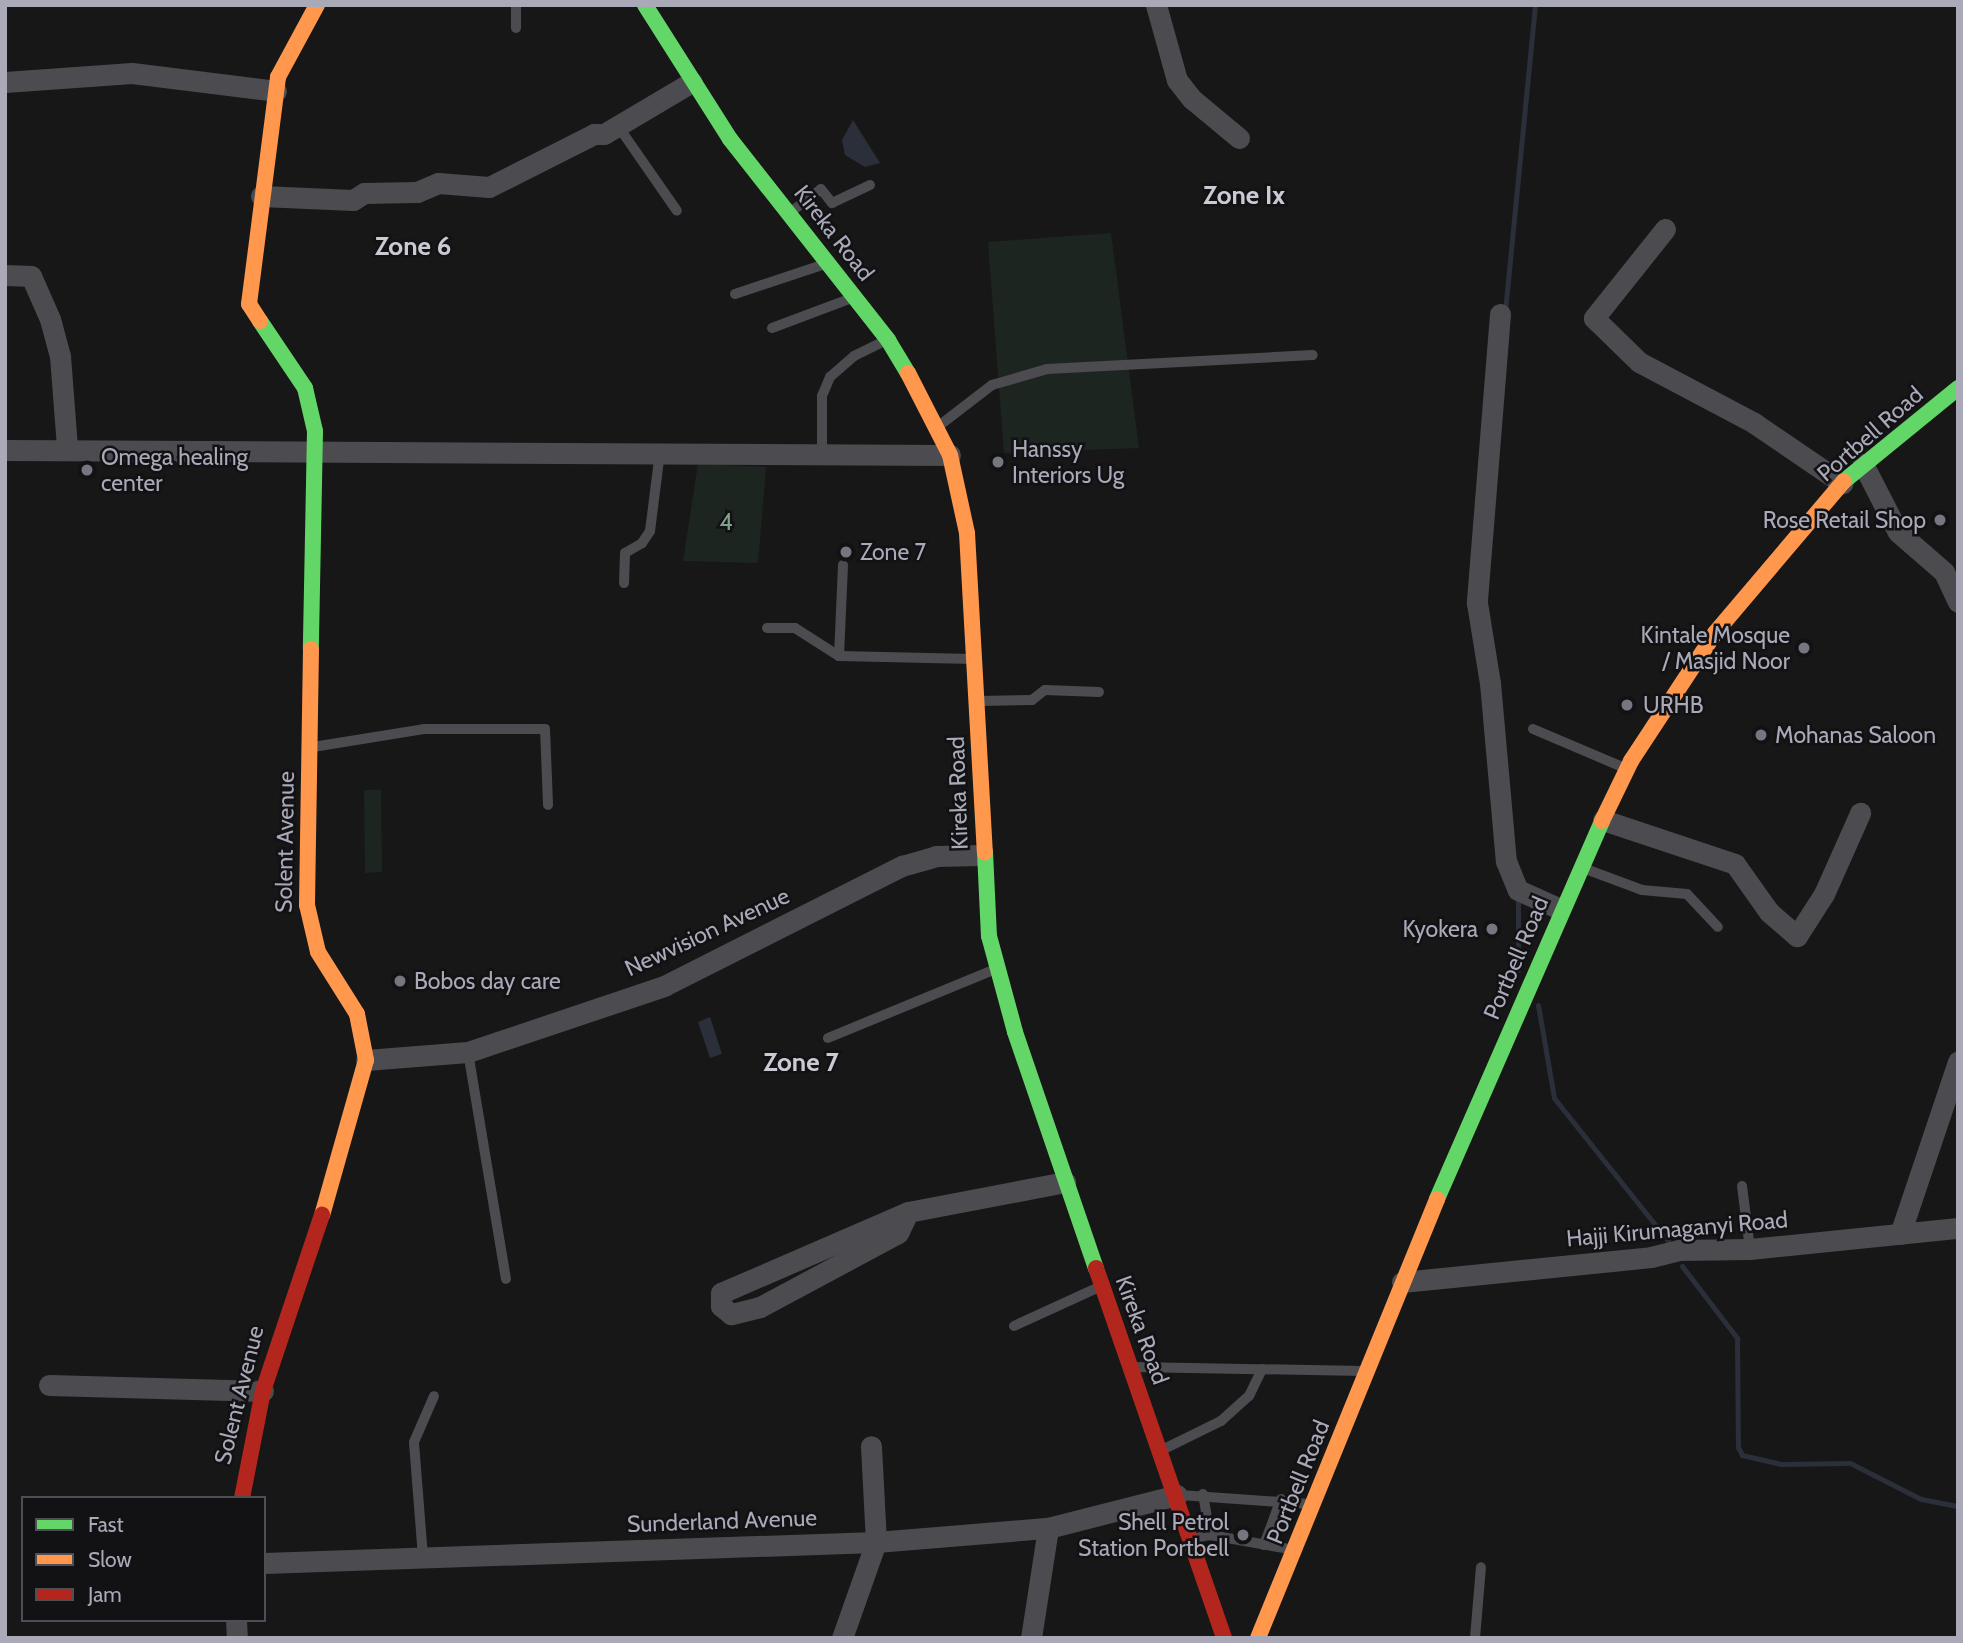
<!DOCTYPE html>
<html>
<head>
<meta charset="utf-8">
<style>
  body { margin:0 }
  #map { position:relative; width:1963px; height:1643px; overflow:hidden; background:#171717; font-family:Cabin,sans-serif }
  div>[style] { position:absolute }
  [style*='--x'] { left:calc(var(--x)*1px); top:calc(var(--y)*1px); width:calc(var(--w)*1px); rotate:calc(var(--a)*1deg) }
  .green>* { inset:0; background:#1d2521 }
  .water>* { inset:0; background:#2a2f3a }
  .stream>* { height:5px; margin:-2.5px; padding:0 2.5px; transform-origin:2.5px; border-radius:2.5px; background:#2a2f3a }
  .lane>* { height:10px; margin:-5px; padding:0 5px; transform-origin:5px; border-radius:5px; background:#4c4b50 }
  .street>* { height:21px; margin:-10.5px; padding:0 10.5px; transform-origin:10.5px; border-radius:10.5px; background:#4c4b50 }
  .fast>* { height:16px; margin:-8px; padding:0 8px; transform-origin:8px; border-radius:8px; background:#63d668 }
  .slow>* { height:16px; margin:-8px; padding:0 8px; transform-origin:8px; border-radius:8px; background:#ff974d }
  .jam>* { height:16px; margin:-8px; padding:0 8px; transform-origin:8px; border-radius:8px; background:#b3261e }
  .dots>* { width:19px; height:19px; translate:-50% -50%; box-sizing:border-box; border:4px solid #121114; border-radius:50% }
  span { translate:-50% -50%; white-space:nowrap; text-align:center; line-height:1.15; -webkit-text-stroke:5px #121114; paint-order:stroke }
  .street-label { font-size:23px; color:#a9a9b8 }
  .poi-label { font-size:23px; color:#a9a9b8 }
  .left { translate:0 -50%; text-align:left }
  .right { translate:-100% -50%; text-align:right }
  .park-label { font-size:23px; color:#80a38c }
  .quarter-label { font-size:26px; color:#cacad4; font-weight:700 }
  .frame { position:absolute; inset:0; border:7px solid #a9a9b8; pointer-events:none }
  .legend { position:absolute; left:21px; top:1496px; width:245px; height:126px; box-sizing:border-box; background:#121114; border:2px solid #4e4e56; margin:0; padding:9px 12px; list-style:none; font-size:21px; color:#a9a9b8 }
  .legend li { display:flex; align-items:center; gap:14px; height:35px }
  .legend b { width:35px; border:2px solid #4e4e56 }
</style>
</head>
<body>
<div id="map">
  <div class="green">
    <div style="clip-path:polygon(1111px 233px,1139px 448px,1004px 453px,988px 242px)"></div>
    <div style="clip-path:polygon(698px 464px,766px 467px,758px 563px,683px 561px)"></div>
    <div style="clip-path:polygon(364px 790px,381px 790px,382px 872px,365px 873px)"></div>
  </div>
  <div class="water">
    <div style="clip-path:polygon(853px 120px,880px 163px,865px 167px,845px 155px,842px 140px)"></div>
    <div style="clip-path:polygon(710px 1017px,722px 1054px,710px 1058px,698px 1022px)"></div>
  </div>
  <div class="stream">
    <div style="--x:1505;--y:311;--w:307;--a:-84.4"></div>
    <div style="--x:1518;--y:970;--w:74;--a:-90"></div>
    <div style="--x:1538;--y:1005;--w:94;--a:80.2"></div>
    <div style="--x:1554;--y:1098;--w:183;--a:51.4"></div>
    <div style="--x:1682;--y:1266;--w:91;--a:52.6"></div>
    <div style="--x:1737;--y:1338;--w:109;--a:89.5"></div>
    <div style="--x:1738;--y:1447;--w:9;--a:63"></div>
    <div style="--x:1742;--y:1455;--w:40;--a:13"></div>
    <div style="--x:1781;--y:1464;--w:69;--a:-0.8"></div>
    <div style="--x:1850;--y:1463;--w:80;--a:26.9"></div>
    <div style="--x:1921;--y:1499;--w:38;--a:11"></div>
  </div>
  <div class="lane">
    <div style="--x:516;--y:5;--w:23;--a:90"></div>
    <div style="--x:618;--y:126;--w:103;--a:55.2"></div>
    <div style="--x:792;--y:211;--w:36;--a:-37"></div>
    <div style="--x:821;--y:189;--w:18;--a:52"></div>
    <div style="--x:832;--y:203;--w:42;--a:-25.3"></div>
    <div style="--x:735;--y:294;--w:95;--a:-18.4"></div>
    <div style="--x:772;--y:328;--w:85;--a:-20.6"></div>
    <div style="--x:940;--y:425;--w:66;--a:-37.6"></div>
    <div style="--x:992;--y:385;--w:57;--a:-16.2"></div>
    <div style="--x:1047;--y:369;--w:266;--a:-3"></div>
    <div style="--x:822;--y:453;--w:57;--a:-90"></div>
    <div style="--x:822;--y:396;--w:21;--a:-67"></div>
    <div style="--x:830;--y:377;--w:32;--a:-41"></div>
    <div style="--x:854;--y:356;--w:34;--a:-26"></div>
    <div style="--x:843;--y:565;--w:91;--a:92.5"></div>
    <div style="--x:839;--y:656;--w:134;--a:1.3"></div>
    <div style="--x:624;--y:583;--w:30;--a:-88"></div>
    <div style="--x:625;--y:553;--w:20;--a:-30"></div>
    <div style="--x:642;--y:543;--w:14;--a:-56"></div>
    <div style="--x:650;--y:531;--w:80;--a:-82.8"></div>
    <div style="--x:767;--y:628;--w:28;--a:0"></div>
    <div style="--x:795;--y:628;--w:52;--a:32.5"></div>
    <div style="--x:980;--y:701;--w:52;--a:-1.1"></div>
    <div style="--x:1032;--y:700;--w:16;--a:-38"></div>
    <div style="--x:1045;--y:690;--w:54;--a:2.1"></div>
    <div style="--x:1533;--y:729;--w:100;--a:23"></div>
    <div style="--x:313;--y:747;--w:112;--a:-9.2"></div>
    <div style="--x:424;--y:729;--w:121;--a:0"></div>
    <div style="--x:545;--y:729;--w:76;--a:87.7"></div>
    <div style="--x:1583;--y:868;--w:63;--a:20.4"></div>
    <div style="--x:1642;--y:890;--w:45;--a:5.1"></div>
    <div style="--x:1687;--y:894;--w:45;--a:46.8"></div>
    <div style="--x:828;--y:1038;--w:181;--a:-22.4"></div>
    <div style="--x:468;--y:1052;--w:230;--a:80.5"></div>
    <div style="--x:1742;--y:1186;--w:64;--a:82.8"></div>
    <div style="--x:1014;--y:1326;--w:94;--a:-24.6"></div>
    <div style="--x:1134;--y:1367;--w:229;--a:1"></div>
    <div style="--x:1164;--y:1449;--w:64;--a:-26.2"></div>
    <div style="--x:1221;--y:1421;--w:38;--a:-42"></div>
    <div style="--x:1249;--y:1396;--w:30;--a:-64"></div>
    <div style="--x:1203;--y:1494;--w:42;--a:80.3"></div>
    <div style="--x:1180;--y:1495;--w:130;--a:4"></div>
    <div style="--x:1192;--y:1539;--w:18;--a:-13"></div>
    <div style="--x:1210;--y:1535;--w:80;--a:10"></div>
    <div style="--x:1264;--y:1545;--w:49;--a:-69.7"></div>
    <div style="--x:423;--y:1557;--w:115;--a:-94.5"></div>
    <div style="--x:414;--y:1442;--w:50;--a:-66.5"></div>
    <div style="--x:1475;--y:1638;--w:71;--a:-85.2"></div>
  </div>
  <div class="street">
    <div style="--x:1156;--y:5;--w:78;--a:74.4"></div>
    <div style="--x:1177;--y:80;--w:24;--a:52"></div>
    <div style="--x:1192;--y:99;--w:61;--a:39.7"></div>
    <div style="--x:5;--y:82;--w:127;--a:-4.1"></div>
    <div style="--x:132;--y:73;--w:145;--a:7.1"></div>
    <div style="--x:261;--y:196;--w:92;--a:2.5"></div>
    <div style="--x:353;--y:200;--w:13;--a:-32"></div>
    <div style="--x:364;--y:193;--w:53;--a:-1.1"></div>
    <div style="--x:417;--y:192;--w:23;--a:-23"></div>
    <div style="--x:438;--y:183;--w:51;--a:4.5"></div>
    <div style="--x:489;--y:187;--w:118;--a:-26.8"></div>
    <div style="--x:594;--y:134;--w:10;--a:0"></div>
    <div style="--x:604;--y:134;--w:102;--a:-30.6"></div>
    <div style="--x:1665;--y:229;--w:114;--a:128.6"></div>
    <div style="--x:1594;--y:318;--w:6;--a:45"></div>
    <div style="--x:1598;--y:322;--w:57;--a:44.3"></div>
    <div style="--x:1639;--y:362;--w:130;--a:27.9"></div>
    <div style="--x:1754;--y:423;--w:107;--a:34.3"></div>
    <div style="--x:5;--y:275;--w:26;--a:2"></div>
    <div style="--x:31;--y:276;--w:47;--a:66.2"></div>
    <div style="--x:50;--y:319;--w:38;--a:75"></div>
    <div style="--x:60;--y:356;--w:92;--a:85.6"></div>
    <div style="--x:1500;--y:314;--w:290;--a:94.6"></div>
    <div style="--x:1477;--y:603;--w:81;--a:80.8"></div>
    <div style="--x:1490;--y:683;--w:179;--a:84.9"></div>
    <div style="--x:1506;--y:861;--w:31;--a:68"></div>
    <div style="--x:1518;--y:890;--w:46;--a:24.3"></div>
    <div style="--x:5;--y:450;--w:945;--a:0.3"></div>
    <div style="--x:1863;--y:464;--w:76;--a:62.8"></div>
    <div style="--x:1898;--y:532;--w:61;--a:41"></div>
    <div style="--x:1944;--y:572;--w:33;--a:65"></div>
    <div style="--x:1603;--y:820;--w:139;--a:18.4"></div>
    <div style="--x:1735;--y:864;--w:59;--a:54.7"></div>
    <div style="--x:1769;--y:912;--w:37;--a:41"></div>
    <div style="--x:1797;--y:936;--w:50;--a:-57.3"></div>
    <div style="--x:1824;--y:894;--w:89;--a:-66"></div>
    <div style="--x:366;--y:1060;--w:102;--a:-4.5"></div>
    <div style="--x:468;--y:1052;--w:207;--a:-18.6"></div>
    <div style="--x:664;--y:986;--w:267;--a:-26.8"></div>
    <div style="--x:902;--y:866;--w:35;--a:-16"></div>
    <div style="--x:936;--y:856;--w:46;--a:-1.2"></div>
    <div style="--x:908;--y:1212;--w:23;--a:115"></div>
    <div style="--x:898;--y:1233;--w:157;--a:151.8"></div>
    <div style="--x:760;--y:1307;--w:30;--a:166"></div>
    <div style="--x:731;--y:1314;--w:13;--a:-141"></div>
    <div style="--x:721;--y:1306;--w:13;--a:-90"></div>
    <div style="--x:721;--y:1293;--w:204;--a:-23.4"></div>
    <div style="--x:908;--y:1212;--w:160;--a:-10.8"></div>
    <div style="--x:1900;--y:1234;--w:182;--a:-71.4"></div>
    <div style="--x:1402;--y:1282;--w:250;--a:-5.7"></div>
    <div style="--x:1651;--y:1257;--w:29;--a:-14"></div>
    <div style="--x:1679;--y:1250;--w:71;--a:-0.8"></div>
    <div style="--x:1750;--y:1249;--w:209;--a:-5.8"></div>
    <div style="--x:49;--y:1385;--w:214;--a:1.6"></div>
    <div style="--x:264;--y:1563;--w:612;--a:-1.97"></div>
    <div style="--x:876;--y:1542;--w:173;--a:-4.7"></div>
    <div style="--x:1048;--y:1528;--w:133;--a:-14.3"></div>
    <div style="--x:236;--y:1620;--w:18;--a:87"></div>
    <div style="--x:842;--y:1638;--w:102;--a:-70.5"></div>
    <div style="--x:876;--y:1542;--w:96;--a:-93"></div>
    <div style="--x:1031;--y:1638;--w:111;--a:-81.2"></div>
  </div>
  <div class="fast">
    <div style="--x:645;--y:5;--w:159;--a:57.6"></div>
    <div style="--x:730;--y:139;--w:256;--a:51.8"></div>
    <div style="--x:888;--y:340;--w:39;--a:59"></div>
    <div style="--x:260;--y:321;--w:81;--a:56.1"></div>
    <div style="--x:305;--y:388;--w:44;--a:76.9"></div>
    <div style="--x:315;--y:431;--w:218;--a:91.1"></div>
    <div style="--x:1844;--y:481;--w:147;--a:-39.2"></div>
    <div style="--x:985;--y:852;--w:84;--a:87.3"></div>
    <div style="--x:989;--y:936;--w:99;--a:74.8"></div>
    <div style="--x:1015;--y:1032;--w:250;--a:71.1"></div>
    <div style="--x:1437;--y:1199;--w:412;--a:-66.4"></div>
  </div>
  <div class="slow">
    <div style="--x:260;--y:321;--w:20;--a:-123"></div>
    <div style="--x:249;--y:304;--w:229;--a:-82.7"></div>
    <div style="--x:278;--y:77;--w:82;--a:-61.6"></div>
    <div style="--x:908;--y:373;--w:92;--a:62.9"></div>
    <div style="--x:950;--y:455;--w:80;--a:77.7"></div>
    <div style="--x:967;--y:533;--w:320;--a:86.8"></div>
    <div style="--x:311;--y:649;--w:256;--a:90.9"></div>
    <div style="--x:307;--y:905;--w:48;--a:76.8"></div>
    <div style="--x:318;--y:952;--w:73;--a:57.8"></div>
    <div style="--x:357;--y:1014;--w:47;--a:78.9"></div>
    <div style="--x:366;--y:1060;--w:161;--a:105.8"></div>
    <div style="--x:1602;--y:821;--w:67;--a:-64.2"></div>
    <div style="--x:1631;--y:761;--w:153;--a:-56.7"></div>
    <div style="--x:1715;--y:633;--w:199;--a:-49.7"></div>
    <div style="--x:1258;--y:1638;--w:474;--a:-67.8"></div>
  </div>
  <div class="jam">
    <div style="--x:1096;--y:1268;--w:392;--a:70.9"></div>
    <div style="--x:242;--y:1498;--w:109;--a:-78.9"></div>
    <div style="--x:263;--y:1391;--w:186;--a:-71.5"></div>
  </div>
  <div class="dots">
    <div style="left:998px;top:462px;background:#767680"></div>
    <div style="left:87px;top:470px;background:#767680"></div>
    <div style="left:1940px;top:520px;background:#767680"></div>
    <div style="left:846px;top:552px;background:#767680"></div>
    <div style="left:1804px;top:648px;background:#767680"></div>
    <div style="left:1627px;top:705px;background:#767680"></div>
    <div style="left:1761px;top:735px;background:#767680"></div>
    <div style="left:1492px;top:929px;background:#767680"></div>
    <div style="left:400px;top:981px;background:#767680"></div>
    <div style="left:1243px;top:1535px;background:#767680"></div>
  </div>
  <div class="street-label">
    <span style="left:834px;top:233px;rotate:52deg">Kireka Road</span>
    <span style="left:1870px;top:434px;rotate:-41deg">Portbell Road</span>
    <span style="left:958px;top:793px;rotate:-92deg">Kireka Road</span>
    <span style="left:285px;top:842px;rotate:-89deg">Solent Avenue</span>
    <span style="left:707px;top:932px;rotate:-25deg">Newvision Avenue</span>
    <span style="left:1516px;top:958px;rotate:-67deg">Portbell Road</span>
    <span style="left:1677px;top:1229px;rotate:-5deg">Hajji Kirumaganyi Road</span>
    <span style="left:1142px;top:1330px;rotate:70deg">Kireka Road</span>
    <span style="left:239px;top:1395px;rotate:-76deg">Solent Avenue</span>
    <span style="left:1298px;top:1482px;rotate:-68deg">Portbell Road</span>
    <span style="left:722px;top:1521px;rotate:-2deg">Sunderland Avenue</span>
  </div>
  <div class="poi-label">
    <span class="left" style="left:1012px;top:462px">Hanssy<br>Interiors Ug</span>
    <span class="left" style="left:101px;top:470px">Omega healing<br>center</span>
    <span class="right" style="left:1926px;top:520px">Rose Retail Shop</span>
    <span class="left" style="left:860px;top:552px">Zone 7</span>
    <span class="right" style="left:1790px;top:648px">Kintale Mosque<br>/ Masjid Noor</span>
    <span class="left" style="left:1643px;top:705px">URHB</span>
    <span class="left" style="left:1775px;top:735px">Mohanas Saloon</span>
    <span class="right" style="left:1478px;top:929px">Kyokera</span>
    <span class="left" style="left:414px;top:981px">Bobos day care</span>
    <span class="right" style="left:1229px;top:1535px">Shell Petrol<br>Station Portbell</span>
  </div>
  <div class="park-label">
    <span style="left:726px;top:522px">4</span>
  </div>
  <div class="quarter-label">
    <span style="left:1244px;top:196px">Zone Ix</span>
    <span style="left:413px;top:247px">Zone 6</span>
    <span style="left:801px;top:1063px">Zone 7</span>
  </div>
  <div class="frame"></div>
  <ul class="legend">
  <li><b style="height:9px;background:#63d668"></b>Fast</li>
  <li><b style="height:9px;background:#ff974d"></b>Slow</li>
  <li><b style="height:9px;background:#b3261e"></b>Jam</li>
  </ul>
</div>
</body>
</html>
